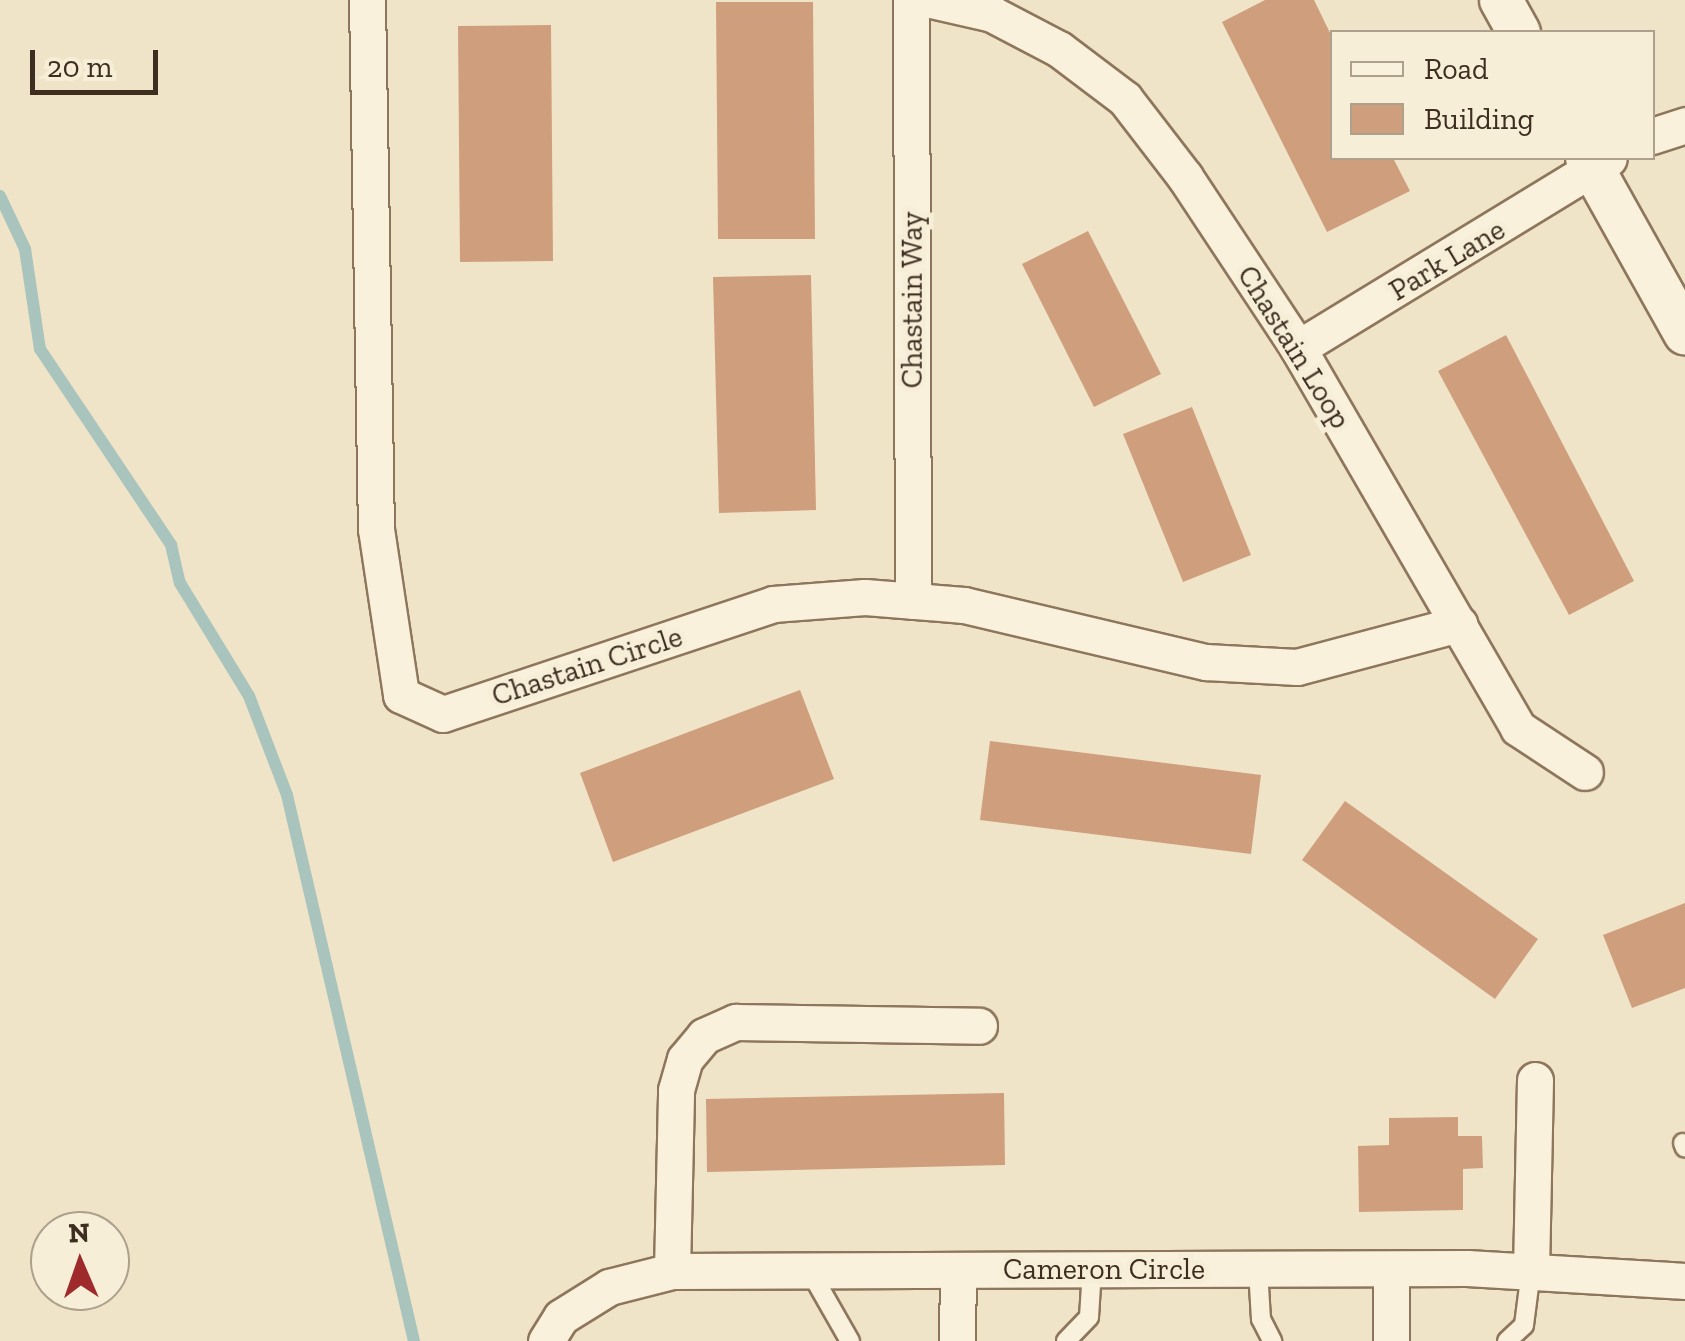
<!DOCTYPE html>
<html>
<head>
<meta charset="utf-8">
<style>
  body { margin:0 }
  #map { position:relative; width:1685px; height:1341px; overflow:hidden; background:#f0e4c8; font-family:"Zilla Slab",serif }
  div>[style] { position:absolute }
  [style*='--x'] { left:calc(var(--x)*1px); top:calc(var(--y)*1px); width:calc(var(--w)*1px); rotate:calc(var(--a)*1deg) }
  .stream>* { height:12px; margin:-6px; padding:0 6px; transform-origin:6px; border-radius:6px; background:#a9c4bc }
  .building>* { inset:0; background:#cf9f7d }
  .roads { filter:drop-shadow(2px 0 #8d765c) drop-shadow(-2px 0 #8d765c) drop-shadow(0 2px #8d765c) drop-shadow(0 -2px #8d765c) }
  .service>* { height:18px; margin:-9px; padding:0 9px; transform-origin:9px; border-radius:9px; background:#faf1dc }
  .minor>* { height:35px; margin:-17.5px; padding:0 17.5px; transform-origin:17.5px; border-radius:17.5px; background:#faf1dc }
  .tertiary>* { height:42px; margin:-21px; padding:0 21px; transform-origin:21px; border-radius:21px; background:#faf1dc }
  span { translate:-50% -50%; white-space:nowrap; text-align:center; line-height:1.15; -webkit-text-stroke:10px #f7eed8; paint-order:stroke }
  .street-label { font-size:30px; color:#3d2e20 }
  .legend { position:absolute; left:1330px; top:30px; width:325px; height:130px; box-sizing:border-box; background:#f7eed8; border:2px solid #ada18e; margin:0; padding:12px 18px; list-style:none; font-size:30px; color:#3d2e20 }
  .legend li { display:flex; align-items:center; gap:20px; height:50px }
  .legend b { width:50px; border:2px solid #ada18e }
  .north { position:absolute; left:30px; top:1211px; width:100px; height:100px; box-sizing:border-box; background:#f7eed8; border:2px solid #ada18e; border-radius:50%; rotate:358deg; font-size:28px; font-weight:700; line-height:40px; text-align:center; color:#3d2e20 }
  .north::after { content:''; display:block; margin:auto; width:35px; height:45px; background:#9e2a2b; clip-path:polygon(50% 0,100% 100%,50% 72%,0 100%) }
  .scale { position:absolute; left:30px; top:50px; width:128px; height:45px; box-sizing:border-box; border:5px solid #3d2e20; border-top:0; padding-left:12px; font-size:30px; line-height:35px; white-space:nowrap; color:#3d2e20; -webkit-text-stroke:8px #f7eed8; paint-order:stroke }
</style>
</head>
<body>
<div id="map">
  <div class="stream">
    <div style="--x:0;--y:196;--w:59;--a:64.7"></div>
    <div style="--x:25;--y:249;--w:101;--a:81.5"></div>
    <div style="--x:40;--y:349;--w:236;--a:56.2"></div>
    <div style="--x:171;--y:545;--w:39;--a:77"></div>
    <div style="--x:180;--y:583;--w:132;--a:58.6"></div>
    <div style="--x:249;--y:696;--w:106;--a:69"></div>
    <div style="--x:287;--y:795;--w:561;--a:76.91"></div>
  </div>
  <div class="building">
    <div style="clip-path:polygon(1265px 0,1314px 0,1332px 37px,1332px 158px,1393px 158px,1410px 191px,1327px 232px,1222px 22px)"></div>
    <div style="clip-path:polygon(716px 2px,813px 2px,815px 239px,718px 239px)"></div>
    <div style="clip-path:polygon(551px 25px,553px 261px,460px 262px,458px 26px)"></div>
    <div style="clip-path:polygon(1088px 231px,1161px 374px,1094px 407px,1022px 264px)"></div>
    <div style="clip-path:polygon(811px 275px,816px 510px,719px 513px,713px 277px)"></div>
    <div style="clip-path:polygon(1506px 335px,1634px 581px,1569px 615px,1438px 371px)"></div>
    <div style="clip-path:polygon(1192px 407px,1251px 555px,1183px 582px,1123px 434px)"></div>
    <div style="clip-path:polygon(800px 690px,834px 779px,613px 862px,580px 773px)"></div>
    <div style="clip-path:polygon(990px 741px,1261px 775px,1251px 854px,980px 820px)"></div>
    <div style="clip-path:polygon(1345px 801px,1538px 939px,1495px 999px,1302px 860px)"></div>
    <div style="clip-path:polygon(1685px 903px,1685px 988px,1632px 1008px,1603px 935px)"></div>
    <div style="clip-path:polygon(1004px 1093px,1005px 1165px,707px 1172px,706px 1099px)"></div>
    <div style="clip-path:polygon(1458px 1117px,1458px 1136px,1482px 1136px,1483px 1168px,1463px 1169px,1463px 1210px,1359px 1212px,1358px 1146px,1389px 1145px,1389px 1118px)"></div>
  </div>
  <div class="roads">
    <div class="service">
      <div style="--x:1683;--y:1143;--w:5;--a:68"></div>
      <div style="--x:1258;--y:1269;--w:50;--a:86.6"></div>
      <div style="--x:1261;--y:1319;--w:25;--a:63"></div>
      <div style="--x:810;--y:1271;--w:81;--a:60.3"></div>
      <div style="--x:1066;--y:1341;--w:33;--a:-46"></div>
      <div style="--x:1089;--y:1317;--w:48;--a:-86.4"></div>
      <div style="--x:1507;--y:1341;--w:23;--a:-43"></div>
      <div style="--x:1524;--y:1325;--w:54;--a:-82.6"></div>
    </div>
    <div class="minor">
      <div style="--x:367;--y:0;--w:529;--a:89.03"></div>
      <div style="--x:376;--y:529;--w:168;--a:81.4"></div>
      <div style="--x:401;--y:695;--w:46;--a:24.3"></div>
      <div style="--x:443;--y:714;--w:348;--a:-18.4"></div>
      <div style="--x:773;--y:604;--w:92;--a:-4.4"></div>
      <div style="--x:865;--y:597;--w:99;--a:4.6"></div>
      <div style="--x:964;--y:605;--w:249;--a:13.3"></div>
      <div style="--x:1206;--y:662;--w:91;--a:3.1"></div>
      <div style="--x:1297;--y:667;--w:168;--a:-14.9"></div>
      <div style="--x:911;--y:0;--w:601;--a:89.81"></div>
      <div style="--x:931;--y:0;--w:63;--a:12.9"></div>
      <div style="--x:992;--y:14;--w:76;--a:27.6"></div>
      <div style="--x:1059;--y:49;--w:83;--a:37.1"></div>
      <div style="--x:1125;--y:99;--w:98;--a:52.4"></div>
      <div style="--x:1185;--y:177;--w:205;--a:56.5"></div>
      <div style="--x:1298;--y:348;--w:439;--a:59.9"></div>
      <div style="--x:1518;--y:728;--w:80;--a:33.3"></div>
      <div style="--x:1652;--y:136;--w:35;--a:-18"></div>
      <div style="--x:1298;--y:348;--w:364;--a:-31.4"></div>
      <div style="--x:672;--y:1271;--w:181;--a:-88.7"></div>
      <div style="--x:676;--y:1090;--w:32;--a:-74"></div>
      <div style="--x:685;--y:1059;--w:30;--a:-50"></div>
      <div style="--x:704;--y:1036;--w:35;--a:-24"></div>
      <div style="--x:736;--y:1022;--w:243;--a:0.9"></div>
      <div style="--x:1531;--y:1271;--w:191;--a:-88.8"></div>
      <div style="--x:546;--y:1341;--w:28;--a:-58"></div>
      <div style="--x:561;--y:1317;--w:57;--a:-32"></div>
      <div style="--x:609;--y:1287;--w:65;--a:-14.3"></div>
      <div style="--x:672;--y:1271;--w:795;--a:-0.22"></div>
      <div style="--x:1467;--y:1268;--w:218;--a:3.4"></div>
      <div style="--x:957;--y:1341;--w:71;--a:-89.2"></div>
      <div style="--x:1391;--y:1341;--w:72;--a:-90"></div>
    </div>
    <div class="tertiary">
      <div style="--x:1501;--y:0;--w:37;--a:61"></div>
      <div style="--x:1587;--y:158;--w:201;--a:60.8"></div>
    </div>
  </div>
  <div class="street-label">
    <span style="left:1447px;top:260px;rotate:-31deg">Park Lane</span>
    <span style="left:912px;top:300px;rotate:-90deg">Chastain Way</span>
    <span style="left:1294px;top:347px;rotate:58deg">Chastain Loop</span>
    <span style="left:587px;top:666px;rotate:-18deg">Chastain Circle</span>
    <span style="left:1104px;top:1269px">Cameron Circle</span>
  </div>
  <ul class="legend">
  <li><b style="height:12px;background:#faf1dc"></b>Road</li>
  <li><b style="height:28px;background:#cf9f7d"></b>Building</li>
  </ul>
  <div class="north">N</div>
  <div class="scale">20 m</div>
</div>
</body>
</html>
